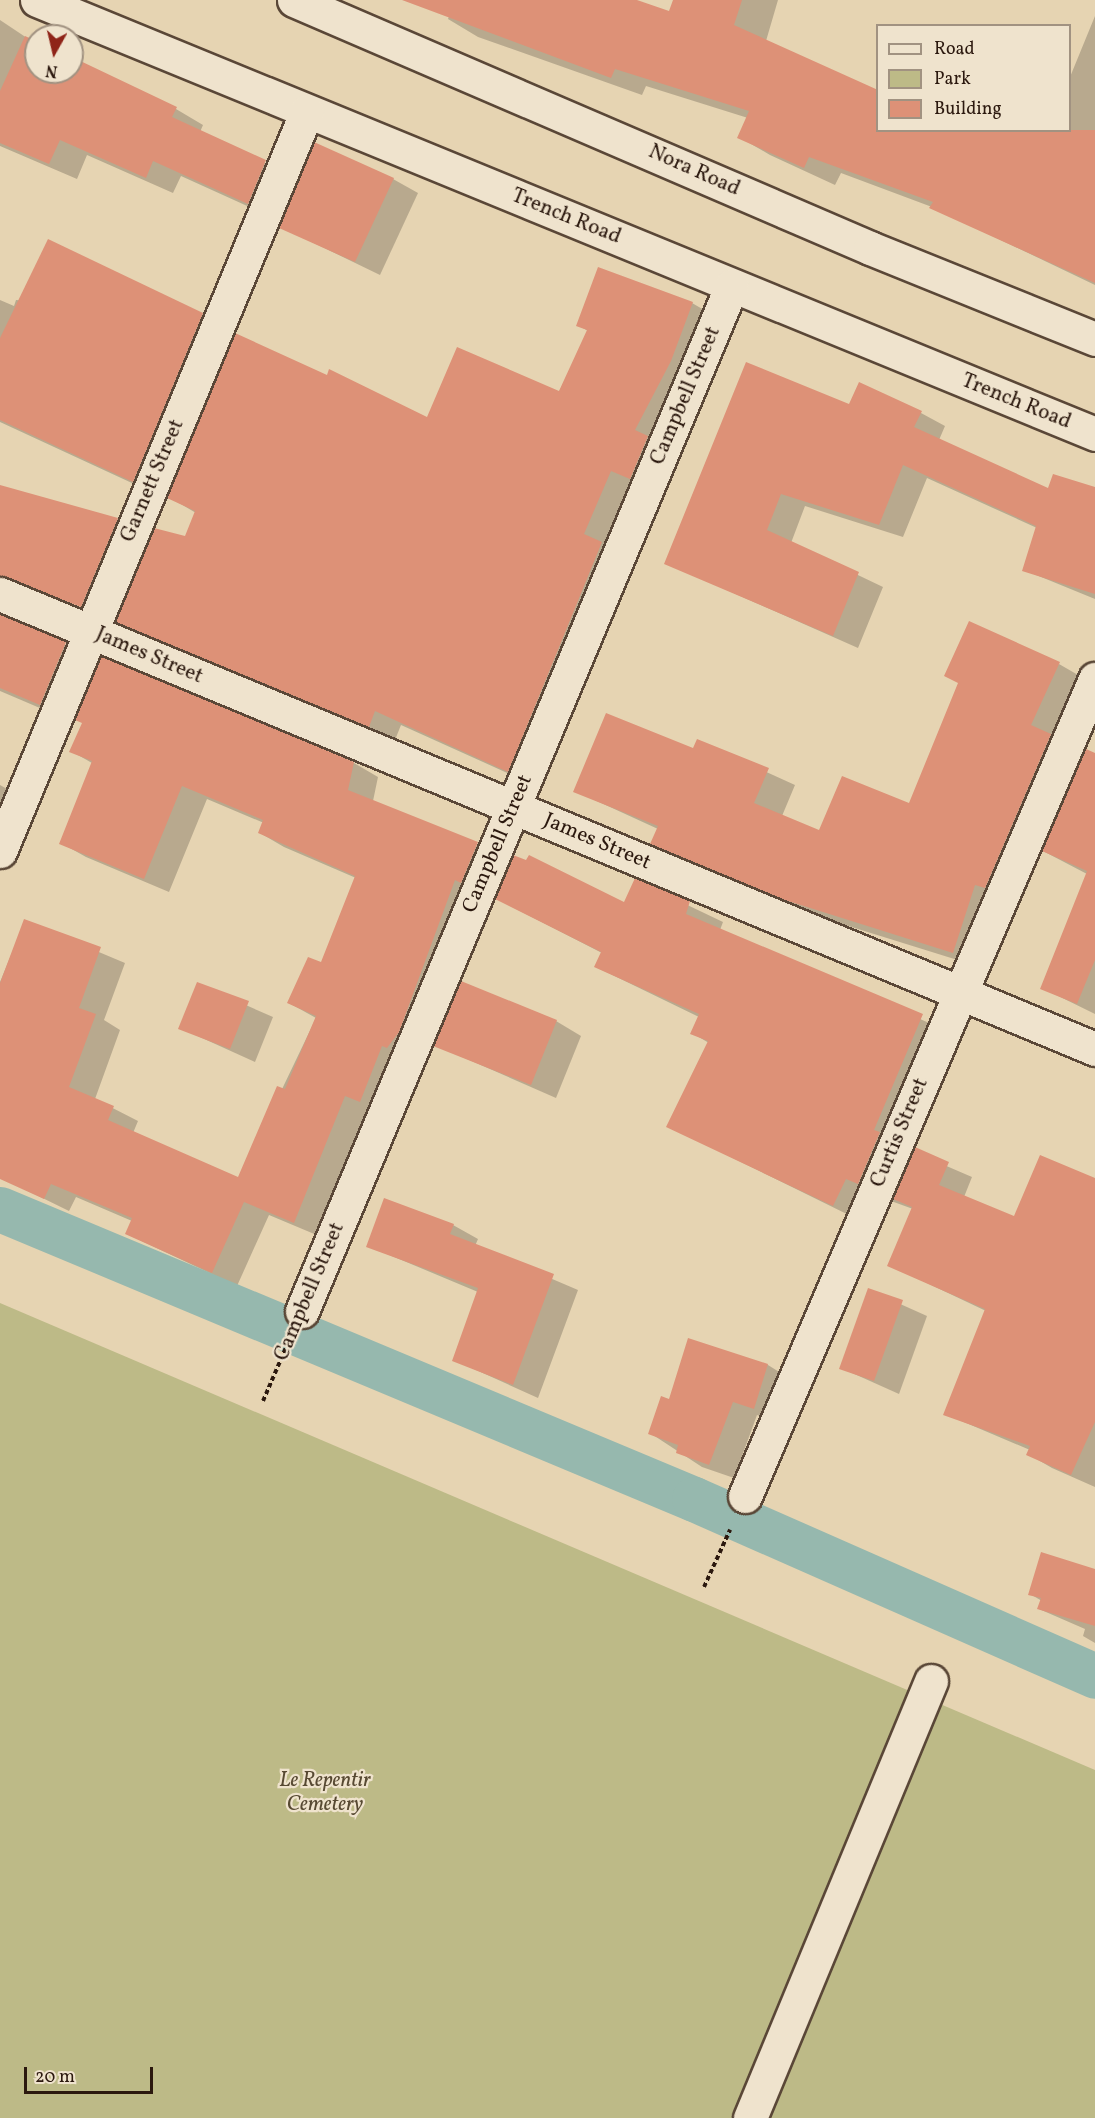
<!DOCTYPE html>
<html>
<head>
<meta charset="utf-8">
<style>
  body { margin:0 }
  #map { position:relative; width:1095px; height:2118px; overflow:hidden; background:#e6d4b2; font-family:Vollkorn,serif }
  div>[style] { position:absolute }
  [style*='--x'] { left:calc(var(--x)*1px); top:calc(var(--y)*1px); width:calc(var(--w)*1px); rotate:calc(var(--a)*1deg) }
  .green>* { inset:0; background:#bdba87 }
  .shadow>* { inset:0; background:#0003 }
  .canal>* { height:45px; margin:-22.5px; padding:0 22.5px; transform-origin:22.5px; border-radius:22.5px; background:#96b8ae }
  .building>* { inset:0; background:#dd9177 }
  .path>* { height:4px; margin-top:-2px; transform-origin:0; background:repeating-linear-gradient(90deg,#2b180e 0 4.5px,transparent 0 7.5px) }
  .roads { filter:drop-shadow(2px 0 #5a4737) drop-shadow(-2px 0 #5a4737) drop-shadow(0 2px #5a4737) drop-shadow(0 -2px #5a4737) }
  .minor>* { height:33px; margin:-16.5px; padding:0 16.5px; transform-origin:16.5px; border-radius:16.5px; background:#efe3cd }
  span { translate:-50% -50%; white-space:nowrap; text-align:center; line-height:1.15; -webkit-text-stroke:4.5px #efe3cd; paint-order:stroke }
  .street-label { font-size:21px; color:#2b180e }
  .park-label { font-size:21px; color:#574932; font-style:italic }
  .legend { position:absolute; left:876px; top:24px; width:195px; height:108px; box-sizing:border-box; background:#efe3cd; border:2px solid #a19281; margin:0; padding:8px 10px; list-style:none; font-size:18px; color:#2b180e }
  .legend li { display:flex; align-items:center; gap:12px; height:30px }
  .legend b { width:30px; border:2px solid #a19281 }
  .north { position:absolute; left:24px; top:24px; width:60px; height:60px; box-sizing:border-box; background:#efe3cd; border:2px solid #a19281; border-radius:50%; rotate:188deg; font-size:16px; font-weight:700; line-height:24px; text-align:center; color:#2b180e }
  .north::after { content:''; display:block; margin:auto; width:21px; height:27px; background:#8f2418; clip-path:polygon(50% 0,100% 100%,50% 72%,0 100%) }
  .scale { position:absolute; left:24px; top:2067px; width:129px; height:27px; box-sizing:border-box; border:3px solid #2b180e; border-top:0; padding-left:8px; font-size:18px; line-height:21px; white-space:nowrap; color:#2b180e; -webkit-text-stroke:4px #efe3cd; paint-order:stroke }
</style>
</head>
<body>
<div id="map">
  <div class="green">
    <div style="clip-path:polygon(0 1303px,1095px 1770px,1095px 2118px,0 2118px)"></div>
  </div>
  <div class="shadow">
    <div style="clip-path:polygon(455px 0,632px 0,670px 13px,675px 0,778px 0,766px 41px,878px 130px,1070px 130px,1070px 77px,1095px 16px,1095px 285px,932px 207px,841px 173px,835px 185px,770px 155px,739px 137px,748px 118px,646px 86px,642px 95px,478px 37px,448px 19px)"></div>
    <div style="clip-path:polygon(0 20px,36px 44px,36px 72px,72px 72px,72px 61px,176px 109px,203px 125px,200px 132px,293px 177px,276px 219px,181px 176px,173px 193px,87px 155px,77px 179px,0 146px)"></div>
    <div style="clip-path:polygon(393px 179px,418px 193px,380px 275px,281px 227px)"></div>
    <div style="clip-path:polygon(0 300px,14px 306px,16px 300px,202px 314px,229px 330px,160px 496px,0 422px)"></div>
    <div style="clip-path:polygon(692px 303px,718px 318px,534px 785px,401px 725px,395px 740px,117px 621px,186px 538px,196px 513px,169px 497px,328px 377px,428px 419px,559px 392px,588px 331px,578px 325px)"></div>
    <div style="clip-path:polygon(849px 406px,921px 413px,945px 426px,939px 440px,1049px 490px,1095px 489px,1095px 599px,1024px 570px,1037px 528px,927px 478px,903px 537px,805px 506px,791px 543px,883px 587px,858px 648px,666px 563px)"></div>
    <div style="clip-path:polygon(evenodd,0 487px,117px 519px,144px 535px,108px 622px,0 585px,0 487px,19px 580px,88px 609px,87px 612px,19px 583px,19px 580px)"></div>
    <div style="clip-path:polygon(0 610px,93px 659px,68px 720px,0 691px)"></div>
    <div style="clip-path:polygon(1059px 664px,1085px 679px,980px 967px,813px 915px,678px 858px,652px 843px,658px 829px,575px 791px,694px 750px,698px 741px,795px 785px,782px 816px,820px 832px,910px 805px)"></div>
    <div style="clip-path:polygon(71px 751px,354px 763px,378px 777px,373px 801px,502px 857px,319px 1236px,269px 1215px,237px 1286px,127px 1234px,132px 1221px,76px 1197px,69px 1211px,16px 1185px,0 1168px,0 982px,25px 921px,125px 963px,104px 1020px,120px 1030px,95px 1099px,138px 1121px,133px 1133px,239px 1179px,316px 1018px,289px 1003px,321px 964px,356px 878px,284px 847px,260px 833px,264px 823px,207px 799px,169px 892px,86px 857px,61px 843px,92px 763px)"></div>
    <div style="clip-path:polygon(1095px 772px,1095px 1014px,1042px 988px,1087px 874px,1043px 851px)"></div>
    <div style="clip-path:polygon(0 785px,16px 794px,0 830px)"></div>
    <div style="clip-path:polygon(635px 880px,723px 922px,720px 930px,956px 1035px,907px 1149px,972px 1177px,964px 1197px,1015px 1218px,1095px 1219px,1095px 1487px,1052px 1468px,1028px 1454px,1030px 1450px,945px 1414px,986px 1311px,889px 1265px,913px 1209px,880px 1197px,867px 1224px,668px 1126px,709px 1043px,692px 1033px,699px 1017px,596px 967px,602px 953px,497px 899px,624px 904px)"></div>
    <div style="clip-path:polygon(198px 984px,273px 1017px,255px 1062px,180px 1028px)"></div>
    <div style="clip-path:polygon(556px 1021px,581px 1036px,556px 1098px,435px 1045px)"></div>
    <div style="clip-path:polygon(453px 1225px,478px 1239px,475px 1246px,578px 1290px,538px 1398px,454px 1360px,478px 1292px,368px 1246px)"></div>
    <div style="clip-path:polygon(869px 1290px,927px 1316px,899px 1394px,841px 1368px)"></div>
    <div style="clip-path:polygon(689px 1340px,768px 1365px,792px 1380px,779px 1422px,757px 1415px,734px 1478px,702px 1467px,650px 1433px,670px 1401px)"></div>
    <div style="clip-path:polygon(1095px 1570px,1095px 1643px,1083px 1636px,1085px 1629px,1039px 1609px,1042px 1601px,1030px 1594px)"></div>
  </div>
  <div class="canal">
    <div style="--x:0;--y:1209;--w:752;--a:22.68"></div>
    <div style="--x:694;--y:1499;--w:438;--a:23.8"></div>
  </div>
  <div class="building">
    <div style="clip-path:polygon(402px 0,637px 0,669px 11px,673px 0,742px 0,734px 25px,878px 90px,878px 130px,1095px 130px,1095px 283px,929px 208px,933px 202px,809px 157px,804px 168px,737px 138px,749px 111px,615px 69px,611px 78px)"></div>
    <div style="clip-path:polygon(25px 36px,36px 41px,36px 72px,72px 72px,72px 57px,177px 107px,172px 117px,266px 160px,248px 204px,153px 161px,146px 178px,60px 140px,49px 164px,0 143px,0 91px)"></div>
    <div style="clip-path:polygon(314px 142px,394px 178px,355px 262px,279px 228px)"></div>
    <div style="clip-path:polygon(48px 239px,203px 313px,133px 482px,0 420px,0 338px)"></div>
    <div style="clip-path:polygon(598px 267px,693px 302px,671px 361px,635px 430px,648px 436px,630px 479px,611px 471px,584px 534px,602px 542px,508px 772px,375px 711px,369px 727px,115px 622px,154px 528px,185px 536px,195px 511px,167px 498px,235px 333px,327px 375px,329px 369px,427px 417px,457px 347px,559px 391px,587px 330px,576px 326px)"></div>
    <div style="clip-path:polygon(746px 362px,849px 404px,859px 382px,922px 411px,914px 427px,1048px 488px,1053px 474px,1095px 487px,1095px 594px,1022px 571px,1036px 526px,903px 465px,879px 525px,781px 494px,767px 530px,859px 572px,833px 636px,664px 564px)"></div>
    <div style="clip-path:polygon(0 485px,118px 518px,81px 607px,0 576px)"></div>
    <div style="clip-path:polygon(0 614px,66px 642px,40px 705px,0 688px)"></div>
    <div style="clip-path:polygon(969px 621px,1060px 662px,1031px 725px,1051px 734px,985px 888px,975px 885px,953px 953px,785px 900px,650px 844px,658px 826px,573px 792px,606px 713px,693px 748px,697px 739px,769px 768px,754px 803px,819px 830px,842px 776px,909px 803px,958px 683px,944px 676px)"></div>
    <div style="clip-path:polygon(101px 656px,354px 762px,348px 790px,478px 842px,461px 883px,455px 880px,399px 1032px,387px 1048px,382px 1046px,360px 1102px,345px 1096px,294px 1223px,244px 1202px,212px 1273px,125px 1234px,132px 1218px,51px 1184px,44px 1199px,0 1179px,0 983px,24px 919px,101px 947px,79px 1008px,96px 1014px,69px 1087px,114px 1106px,108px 1120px,238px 1177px,277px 1086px,285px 1089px,316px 1016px,287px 1003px,308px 957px,321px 962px,355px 876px,258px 833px,263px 820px,182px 786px,144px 879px,59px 844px,92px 761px,69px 752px,82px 723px,75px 720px)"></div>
    <div style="clip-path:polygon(1086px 749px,1095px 753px,1095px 960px,1077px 1004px,1040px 989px,1087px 871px,1042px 851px)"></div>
    <div style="clip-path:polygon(513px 855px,526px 860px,529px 855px,624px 902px,635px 878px,690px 901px,686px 914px,923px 1014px,874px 1130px,880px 1132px,858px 1184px,846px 1179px,833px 1206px,666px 1127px,708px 1041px,690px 1034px,699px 1014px,594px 967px,601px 952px,495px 899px)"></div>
    <div style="clip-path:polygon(461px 981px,557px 1020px,531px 1085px,433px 1046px)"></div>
    <div style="clip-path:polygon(197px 982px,249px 1001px,230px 1049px,178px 1029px)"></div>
    <div style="clip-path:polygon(915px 1147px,949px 1162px,939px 1185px,1014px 1216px,1040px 1155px,1095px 1178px,1095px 1422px,1071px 1475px,1026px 1455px,1030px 1446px,943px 1415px,985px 1309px,887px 1266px,912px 1207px,893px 1199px)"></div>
    <div style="clip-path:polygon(384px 1198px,454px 1224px,450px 1234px,554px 1274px,513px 1385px,452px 1361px,478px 1288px,366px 1247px)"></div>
    <div style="clip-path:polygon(868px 1288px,903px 1300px,874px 1381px,839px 1369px)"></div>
    <div style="clip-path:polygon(688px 1338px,768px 1364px,754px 1409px,733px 1402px,709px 1465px,676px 1453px,678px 1445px,648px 1434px,661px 1396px,669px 1399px)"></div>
    <div style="clip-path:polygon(1041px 1552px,1095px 1569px,1095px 1626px,1037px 1609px,1041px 1598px,1028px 1595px)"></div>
  </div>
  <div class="path">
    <div style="--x:263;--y:1401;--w:61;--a:-66.8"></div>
    <div style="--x:704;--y:1587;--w:63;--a:-65.5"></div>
  </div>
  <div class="roads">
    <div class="minor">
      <div style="--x:37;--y:0;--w:1144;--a:22.3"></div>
      <div style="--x:294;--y:0;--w:627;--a:23.29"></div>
      <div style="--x:870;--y:248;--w:243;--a:22"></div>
      <div style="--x:0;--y:594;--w:1186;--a:22.56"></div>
      <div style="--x:0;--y:851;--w:801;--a:-67.47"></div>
      <div style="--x:302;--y:1311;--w:1112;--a:-67.26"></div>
      <div style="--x:745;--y:1496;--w:889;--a:-66.81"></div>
      <div style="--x:750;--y:2118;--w:473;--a:-67.5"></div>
    </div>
  </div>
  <div class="street-label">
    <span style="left:694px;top:171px;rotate:24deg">Nora Road</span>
    <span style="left:566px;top:217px;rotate:22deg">Trench Road</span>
    <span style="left:686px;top:396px;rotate:-67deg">Campbell Street</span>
    <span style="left:1016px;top:402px;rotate:22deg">Trench Road</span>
    <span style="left:153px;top:481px;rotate:-67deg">Garnett Street</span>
    <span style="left:149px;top:656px;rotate:23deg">James Street</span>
    <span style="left:597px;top:842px;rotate:23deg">James Street</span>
    <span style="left:498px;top:844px;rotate:-67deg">Campbell Street</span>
    <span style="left:900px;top:1133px;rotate:-67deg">Curtis Street</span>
    <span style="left:310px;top:1292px;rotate:-67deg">Campbell Street</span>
  </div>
  <div class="park-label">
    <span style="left:325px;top:1793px">Le Repentir<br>Cemetery</span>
  </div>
  <ul class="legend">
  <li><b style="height:8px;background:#efe3cd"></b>Road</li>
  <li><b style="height:16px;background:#bdba87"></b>Park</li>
  <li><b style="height:16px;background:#dd9177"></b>Building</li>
  </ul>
  <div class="north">N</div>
  <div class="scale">20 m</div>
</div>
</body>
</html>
